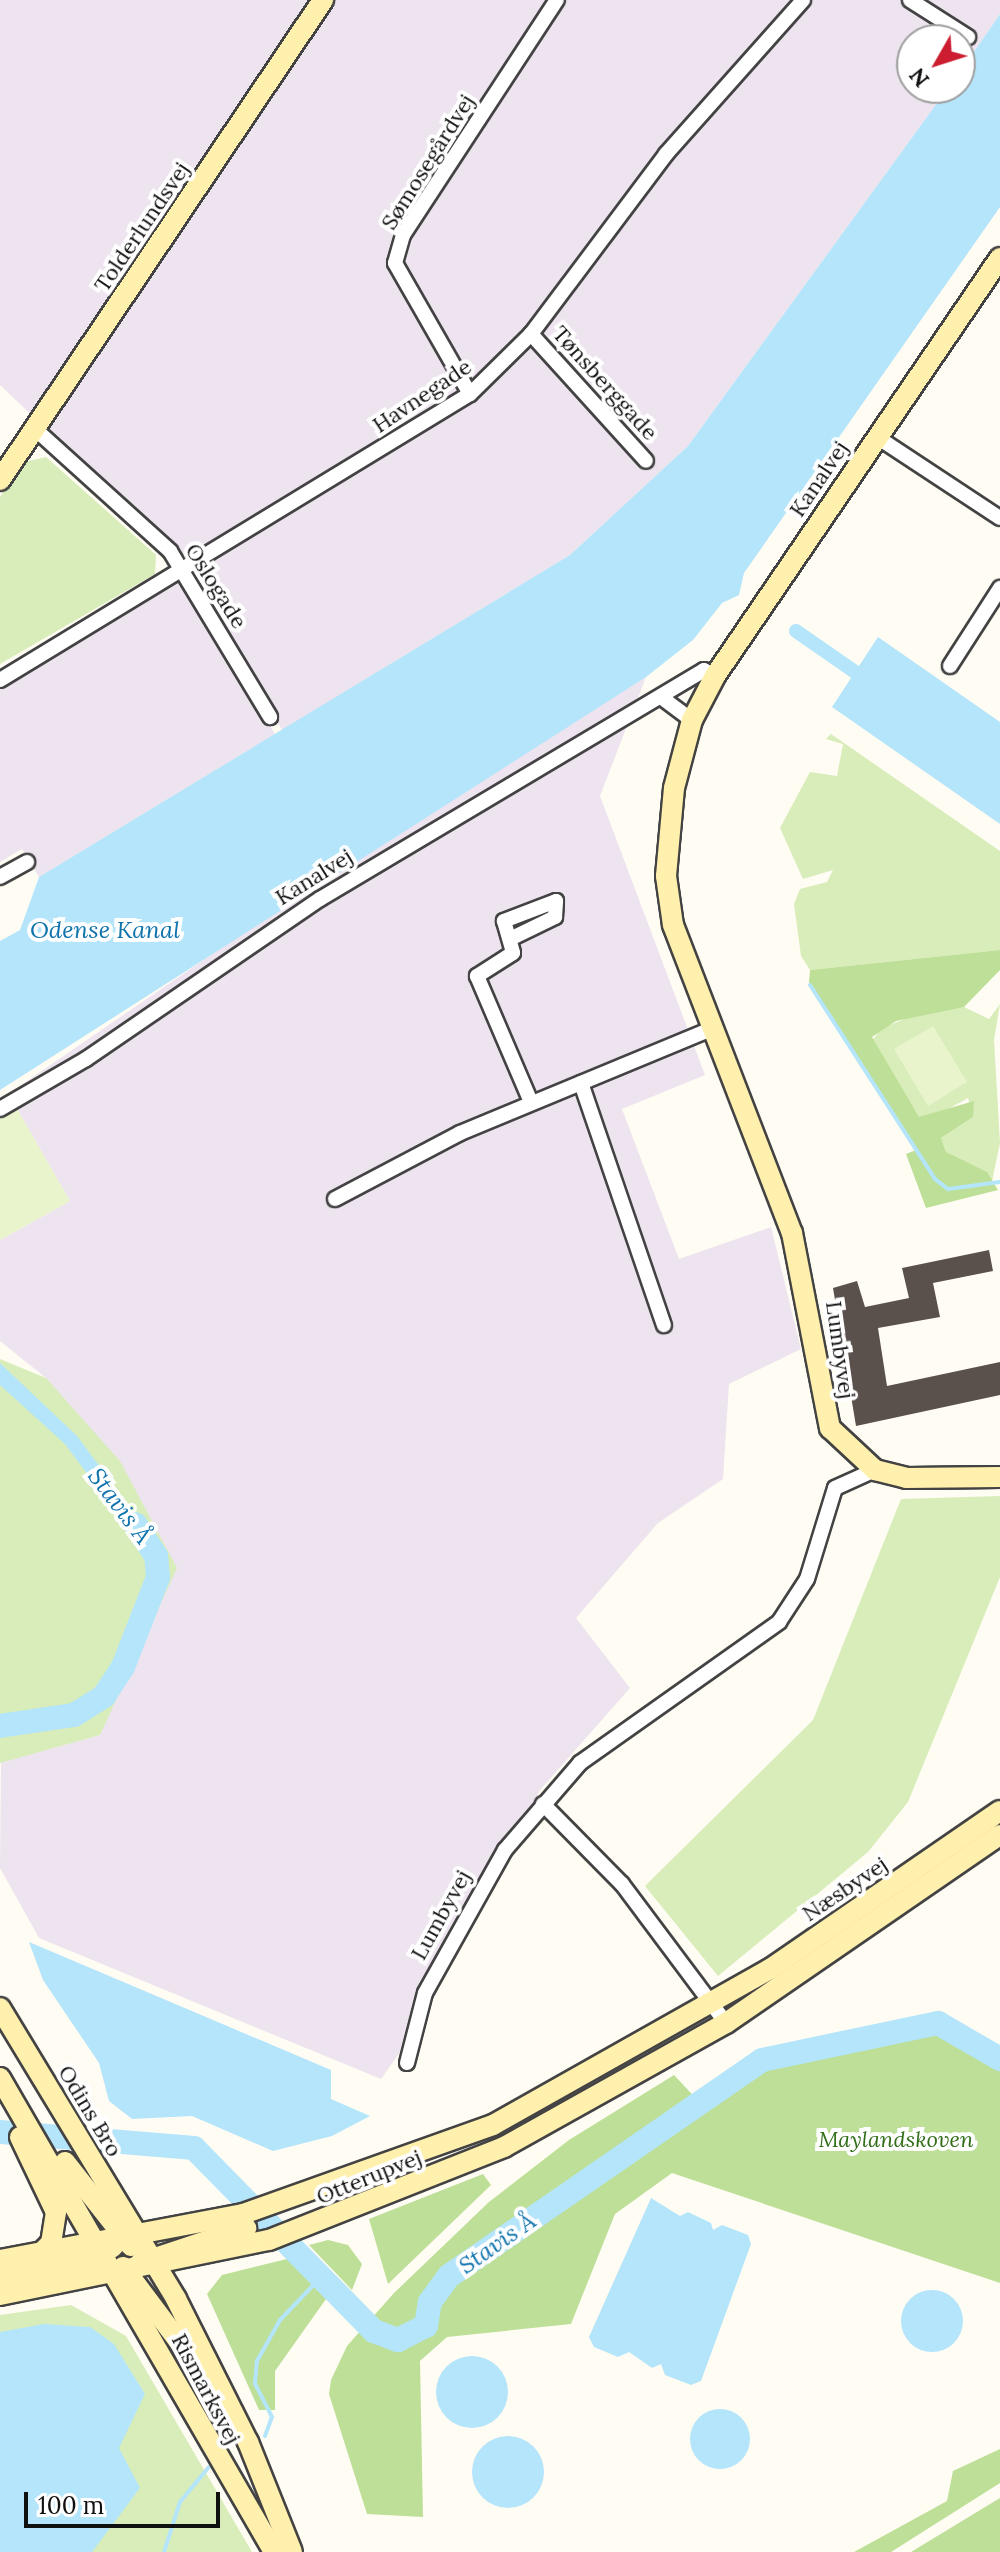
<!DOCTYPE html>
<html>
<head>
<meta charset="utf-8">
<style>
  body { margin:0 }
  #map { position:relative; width:1000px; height:2552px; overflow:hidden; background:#fffcf3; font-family:Lora,serif }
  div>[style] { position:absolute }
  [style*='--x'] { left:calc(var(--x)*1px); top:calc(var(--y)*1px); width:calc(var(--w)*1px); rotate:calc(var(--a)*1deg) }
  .industrial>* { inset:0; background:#ede4ef }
  .green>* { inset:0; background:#d8edb9 }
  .forest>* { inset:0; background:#bddf97 }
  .pitch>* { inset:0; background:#e9f4cc }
  .water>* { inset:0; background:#b4e5fb }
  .round { border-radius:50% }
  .stream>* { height:4px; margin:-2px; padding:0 2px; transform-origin:2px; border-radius:2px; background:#b4e5fb }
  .canal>* { height:14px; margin:-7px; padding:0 7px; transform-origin:7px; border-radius:7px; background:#b4e5fb }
  .river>* { height:24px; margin:-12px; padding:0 12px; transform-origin:12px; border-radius:12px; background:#b4e5fb }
  .building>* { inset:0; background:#5a504c }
  .roads { filter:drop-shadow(2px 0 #434343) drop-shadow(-2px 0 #434343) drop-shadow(0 2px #434343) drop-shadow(0 -2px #434343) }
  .street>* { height:14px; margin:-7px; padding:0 7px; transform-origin:7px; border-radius:7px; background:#fff }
  .secondary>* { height:20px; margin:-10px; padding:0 10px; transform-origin:10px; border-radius:10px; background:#fff0ae }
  span { translate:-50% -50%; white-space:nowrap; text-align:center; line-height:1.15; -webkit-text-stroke:8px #fff; paint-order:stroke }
  .street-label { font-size:22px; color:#101010 }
  .park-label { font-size:22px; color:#326e1a; font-style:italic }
  .water-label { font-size:24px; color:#0f73ad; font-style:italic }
  .north { position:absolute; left:896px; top:24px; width:80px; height:80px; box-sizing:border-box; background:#fff; border:2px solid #9f9f9f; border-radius:50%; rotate:231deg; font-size:22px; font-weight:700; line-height:32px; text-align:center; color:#101010 }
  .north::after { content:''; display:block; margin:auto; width:28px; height:36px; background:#cc1d31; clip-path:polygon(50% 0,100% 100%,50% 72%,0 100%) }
  .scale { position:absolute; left:24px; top:2492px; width:196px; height:36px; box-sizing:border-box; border:4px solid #101010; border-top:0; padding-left:10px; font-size:24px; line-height:28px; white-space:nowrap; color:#101010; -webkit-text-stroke:6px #fff; paint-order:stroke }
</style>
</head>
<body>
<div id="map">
  <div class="industrial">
    <div style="clip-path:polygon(0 0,1000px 0,1000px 14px,960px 72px,960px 40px,912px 40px,912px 88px,948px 88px,688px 446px,570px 555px,282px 730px,179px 556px,0 385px)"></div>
    <div style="clip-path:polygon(183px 579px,275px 734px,39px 877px,22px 849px,0 862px,0 687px)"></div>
    <div style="clip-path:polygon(646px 677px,600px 796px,705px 1075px,622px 1109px,679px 1259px,771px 1227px,801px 1349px,729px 1384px,723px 1479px,658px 1523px,576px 1618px,630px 1688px,540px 1790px,420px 2024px,381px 2079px,39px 1938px,0 1868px,1px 1762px,100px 1735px,46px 1378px,0 1341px,0 1240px,70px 1201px,8px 1094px,326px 876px)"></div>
  </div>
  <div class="green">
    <div style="clip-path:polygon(46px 457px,156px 555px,155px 574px,0 664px,0 497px,24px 462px)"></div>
    <div style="clip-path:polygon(831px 734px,1000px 851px,1000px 950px,810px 970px,801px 956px,794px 904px,800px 889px,827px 882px,833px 870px,803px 879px,780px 828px,810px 772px,837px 776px,843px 744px,826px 739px)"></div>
    <div style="clip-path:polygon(1000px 1004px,994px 1040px,1000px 1143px,992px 1181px,946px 1152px,941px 1138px,973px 1117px,968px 1098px,928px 1120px,919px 1117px,871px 1042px,882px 1028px,915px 1015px,964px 1007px,989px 1019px)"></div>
    <div style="clip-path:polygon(0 1359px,46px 1378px,120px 1461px,177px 1568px,100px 1735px,0 1763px)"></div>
    <div style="clip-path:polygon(1000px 1496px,1000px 1577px,908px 1802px,868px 1852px,718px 1976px,645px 1886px,813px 1720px,901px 1499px)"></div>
    <div style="clip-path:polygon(71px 2305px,126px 2336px,252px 2552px,0 2552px,0 2315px)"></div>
  </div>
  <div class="forest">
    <div style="clip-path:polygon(1000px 950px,1000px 970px,964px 1007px,896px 1021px,872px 1037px,919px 1117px,974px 1101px,973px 1117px,941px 1138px,946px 1152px,987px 1172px,998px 1190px,926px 1208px,906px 1154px,916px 1150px,809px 982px,810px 970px)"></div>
    <div style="clip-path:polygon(938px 2023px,1000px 2059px,1000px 2283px,672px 2173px,615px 2214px,571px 2324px,447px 2337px,420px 2361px,423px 2517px,367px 2514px,329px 2394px,331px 2380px,347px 2346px,394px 2293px,489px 2202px,569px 2140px,674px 2075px,702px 2105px,762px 2060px)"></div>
    <div style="clip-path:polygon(483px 2174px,491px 2185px,388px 2284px,369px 2219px)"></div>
    <div style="clip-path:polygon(328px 2240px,348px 2245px,362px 2264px,352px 2290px,309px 2245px)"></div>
    <div style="clip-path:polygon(291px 2258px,326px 2299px,275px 2371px,275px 2410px,259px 2410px,207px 2294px,222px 2275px)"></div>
    <div style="clip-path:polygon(1000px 2449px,1000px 2483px,891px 2552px,854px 2552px,947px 2501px,953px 2471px)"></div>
    <div style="clip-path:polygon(1000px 2498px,1000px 2552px,911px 2552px)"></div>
  </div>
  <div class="pitch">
    <div style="clip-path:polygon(933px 1026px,967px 1082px,928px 1106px,894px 1049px)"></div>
    <div style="clip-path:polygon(16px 1107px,70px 1201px,0 1240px,0 1116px)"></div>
  </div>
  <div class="water">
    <div style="clip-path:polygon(1000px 14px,1000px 207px,744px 573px,739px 595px,722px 603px,693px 640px,646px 677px,0 1090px,0 941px,20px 930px,39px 877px,570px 555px,688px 446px,948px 88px,960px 88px,960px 72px)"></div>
    <div style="clip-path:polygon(878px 637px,1000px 722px,1000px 824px,832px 707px)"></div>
    <div style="clip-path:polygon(0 1363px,77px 1436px,161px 1549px,146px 1553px,65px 1444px,0 1385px)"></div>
    <div style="clip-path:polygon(29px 1942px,331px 2070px,331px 2099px,370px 2116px,332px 2136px,273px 2151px,192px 2116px,132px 2119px,109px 2101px,99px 2063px,43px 1980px)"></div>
    <div style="clip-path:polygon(651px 2198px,680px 2216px,688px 2212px,711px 2223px,713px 2230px,722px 2225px,748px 2235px,751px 2244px,701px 2381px,691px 2385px,665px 2375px,661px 2364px,652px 2368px,629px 2352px,618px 2357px,594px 2347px,589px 2337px)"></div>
    <div class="round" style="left:901px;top:2290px;width:62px;height:62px"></div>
    <div style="clip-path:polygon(44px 2324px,90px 2327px,114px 2344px,145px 2394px,119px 2448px,140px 2488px,92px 2552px,0 2552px,0 2332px)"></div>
    <div class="round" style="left:436px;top:2356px;width:72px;height:72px"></div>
    <div class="round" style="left:690px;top:2409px;width:60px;height:60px"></div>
    <div class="round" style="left:472px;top:2436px;width:72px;height:72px"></div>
  </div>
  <div class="stream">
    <div style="--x:810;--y:985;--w:231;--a:57.2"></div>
    <div style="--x:935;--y:1179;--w:16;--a:38"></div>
    <div style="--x:948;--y:1189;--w:52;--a:-7.7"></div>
    <div style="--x:265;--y:2436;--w:20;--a:-70"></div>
    <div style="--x:272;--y:2417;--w:38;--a:-117"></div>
    <div style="--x:255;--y:2383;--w:22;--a:-85"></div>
    <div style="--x:257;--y:2361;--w:47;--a:-60.7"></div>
    <div style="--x:280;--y:2320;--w:62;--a:-46.3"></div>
    <div style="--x:164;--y:2552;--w:52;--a:-72.3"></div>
    <div style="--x:180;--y:2502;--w:45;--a:-50.4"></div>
  </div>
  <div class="canal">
    <div style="--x:796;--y:631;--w:72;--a:34.8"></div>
  </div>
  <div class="river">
    <div style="--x:0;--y:1726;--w:75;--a:-8.5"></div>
    <div style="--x:74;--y:1715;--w:36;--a:-32"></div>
    <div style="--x:104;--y:1696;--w:35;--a:-57"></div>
    <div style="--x:123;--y:1667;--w:97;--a:-68.7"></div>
    <div style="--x:158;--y:1577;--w:21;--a:-95"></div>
    <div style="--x:156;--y:1556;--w:38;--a:-123"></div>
    <div style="--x:0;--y:2132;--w:195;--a:4.7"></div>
    <div style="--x:194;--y:2148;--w:257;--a:45.5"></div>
    <div style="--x:374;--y:2331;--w:26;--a:21"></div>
    <div style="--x:398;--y:2340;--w:31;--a:-27"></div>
    <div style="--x:426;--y:2326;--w:24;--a:-81"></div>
    <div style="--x:430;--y:2302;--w:32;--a:-54"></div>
    <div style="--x:449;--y:2276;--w:380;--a:-34.6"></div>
    <div style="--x:762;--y:2060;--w:180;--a:-11.9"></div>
    <div style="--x:938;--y:2023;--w:72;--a:30.1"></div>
  </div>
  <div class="building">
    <div style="clip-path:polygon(989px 1250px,993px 1271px,933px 1283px,940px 1317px,878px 1328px,887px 1386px,1000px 1362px,1000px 1395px,856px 1426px,833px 1288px,857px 1281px,865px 1307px,909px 1298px,902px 1268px)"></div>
  </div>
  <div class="roads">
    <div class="street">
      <div style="--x:910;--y:0;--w:69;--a:32.5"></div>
      <div style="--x:531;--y:334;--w:171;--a:47.8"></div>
      <div style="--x:470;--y:394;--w:151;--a:-119.8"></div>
      <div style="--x:395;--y:263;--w:29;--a:-74"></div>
      <div style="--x:403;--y:235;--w:281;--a:-56.8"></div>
      <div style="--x:35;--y:429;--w:182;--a:42.1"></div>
      <div style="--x:170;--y:551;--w:194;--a:58.9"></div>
      <div style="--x:877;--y:437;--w:147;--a:33.4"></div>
      <div style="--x:950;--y:666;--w:93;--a:-57.3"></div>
      <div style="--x:0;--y:680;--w:550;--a:-31.32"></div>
      <div style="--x:470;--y:394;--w:86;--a:-44.5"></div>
      <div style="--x:531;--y:334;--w:225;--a:-53.1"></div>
      <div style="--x:666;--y:154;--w:206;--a:-48.3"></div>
      <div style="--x:661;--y:697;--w:39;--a:37"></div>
      <div style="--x:0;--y:877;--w:31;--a:-29"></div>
      <div style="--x:512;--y:938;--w:48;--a:-26"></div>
      <div style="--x:555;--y:917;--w:16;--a:-86"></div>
      <div style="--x:556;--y:901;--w:56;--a:159"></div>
      <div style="--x:504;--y:921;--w:33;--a:74"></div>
      <div style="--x:513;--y:953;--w:43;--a:147.4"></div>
      <div style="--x:477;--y:976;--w:137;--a:66.8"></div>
      <div style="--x:581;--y:1083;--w:256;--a:71.1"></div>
      <div style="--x:0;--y:1109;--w:99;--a:-30.2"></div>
      <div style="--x:86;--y:1059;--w:283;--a:-34.4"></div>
      <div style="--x:320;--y:899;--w:447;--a:-30.8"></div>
      <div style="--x:704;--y:670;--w:13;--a:29"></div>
      <div style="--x:335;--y:1199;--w:141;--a:-27.8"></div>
      <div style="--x:460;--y:1133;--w:274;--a:-22.5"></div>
      <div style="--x:543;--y:1804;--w:112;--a:45.4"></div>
      <div style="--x:622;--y:1884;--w:174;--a:53.2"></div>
      <div style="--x:407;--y:2063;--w:72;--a:-75.6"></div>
      <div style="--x:425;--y:1993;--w:164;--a:-60.8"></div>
      <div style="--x:505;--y:1850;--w:115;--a:-49.2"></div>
      <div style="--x:580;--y:1763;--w:244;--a:-35.3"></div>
      <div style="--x:779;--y:1622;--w:51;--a:-56.9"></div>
      <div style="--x:807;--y:1579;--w:95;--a:-72.9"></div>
      <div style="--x:835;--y:1488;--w:44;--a:-24.2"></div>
    </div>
    <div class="secondary">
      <div style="--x:1000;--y:258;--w:506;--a:124.29"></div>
      <div style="--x:715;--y:676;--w:50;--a:117.6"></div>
      <div style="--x:692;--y:720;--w:70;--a:104.8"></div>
      <div style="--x:674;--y:788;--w:88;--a:95.2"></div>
      <div style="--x:666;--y:876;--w:49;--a:81.9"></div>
      <div style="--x:673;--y:925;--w:330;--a:68.9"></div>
      <div style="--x:792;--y:1233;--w:199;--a:79"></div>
      <div style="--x:830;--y:1428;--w:62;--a:43"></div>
      <div style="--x:875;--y:1470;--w:32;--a:14"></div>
      <div style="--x:906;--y:1478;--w:94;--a:-0.6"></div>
      <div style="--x:0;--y:480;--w:579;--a:-56.06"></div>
      <div style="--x:0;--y:2008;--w:340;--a:58.8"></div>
      <div style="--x:176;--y:2299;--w:160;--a:63.3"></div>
      <div style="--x:248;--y:2442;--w:118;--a:68.2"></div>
      <div style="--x:0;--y:2078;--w:547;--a:59.97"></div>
      <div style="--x:20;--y:2137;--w:83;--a:64.4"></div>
      <div style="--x:56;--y:2212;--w:31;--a:99"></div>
      <div style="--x:51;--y:2243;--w:17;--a:135"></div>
      <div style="--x:65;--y:2162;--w:107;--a:51.8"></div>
      <div style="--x:0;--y:2260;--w:247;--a:-10.7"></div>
      <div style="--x:243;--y:2214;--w:265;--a:-19.6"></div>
      <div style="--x:493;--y:2125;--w:318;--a:-29.4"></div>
      <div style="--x:770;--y:1969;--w:279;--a:-34.5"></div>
      <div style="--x:140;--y:2263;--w:112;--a:-18.3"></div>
      <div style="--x:123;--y:2267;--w:115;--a:53.1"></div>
      <div style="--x:0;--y:2277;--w:90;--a:-8.9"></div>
      <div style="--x:89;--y:2263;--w:29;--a:-34"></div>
      <div style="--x:0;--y:2295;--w:275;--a:-11.6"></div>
      <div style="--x:269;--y:2240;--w:253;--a:-21.6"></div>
      <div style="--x:504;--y:2147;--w:254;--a:-29.2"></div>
      <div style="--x:726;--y:2023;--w:332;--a:-34.5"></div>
    </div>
  </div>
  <div class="street-label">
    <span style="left:428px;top:162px;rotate:-58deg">Sømosegårdvej</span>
    <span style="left:142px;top:227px;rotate:-56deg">Tolderlundsvej</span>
    <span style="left:605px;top:383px;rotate:48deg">Tønsberggade</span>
    <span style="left:422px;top:396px;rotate:-34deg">Havnegade</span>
    <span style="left:819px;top:479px;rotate:-56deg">Kanalvej</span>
    <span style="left:216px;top:586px;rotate:58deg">Oslogade</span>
    <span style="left:314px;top:877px;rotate:-32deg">Kanalvej</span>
    <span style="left:840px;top:1350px;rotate:82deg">Lumbyvej</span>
    <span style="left:845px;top:1889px;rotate:-34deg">Næsbyvej</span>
    <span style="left:441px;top:1915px;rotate:-61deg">Lumbyvej</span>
    <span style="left:90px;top:2111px;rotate:59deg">Odins Bro</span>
    <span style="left:369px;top:2177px;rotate:-22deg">Otterupvej</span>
    <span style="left:206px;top:2389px;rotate:62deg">Rismarksvej</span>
  </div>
  <div class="park-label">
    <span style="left:896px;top:2140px">Maylandskoven</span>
  </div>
  <div class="water-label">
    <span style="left:105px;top:930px">Odense Kanal</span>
    <span style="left:120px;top:1506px;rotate:53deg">Stavis Å</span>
    <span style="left:497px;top:2243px;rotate:-35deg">Stavis Å</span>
  </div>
  <div class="north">N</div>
  <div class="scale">100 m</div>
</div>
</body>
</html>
